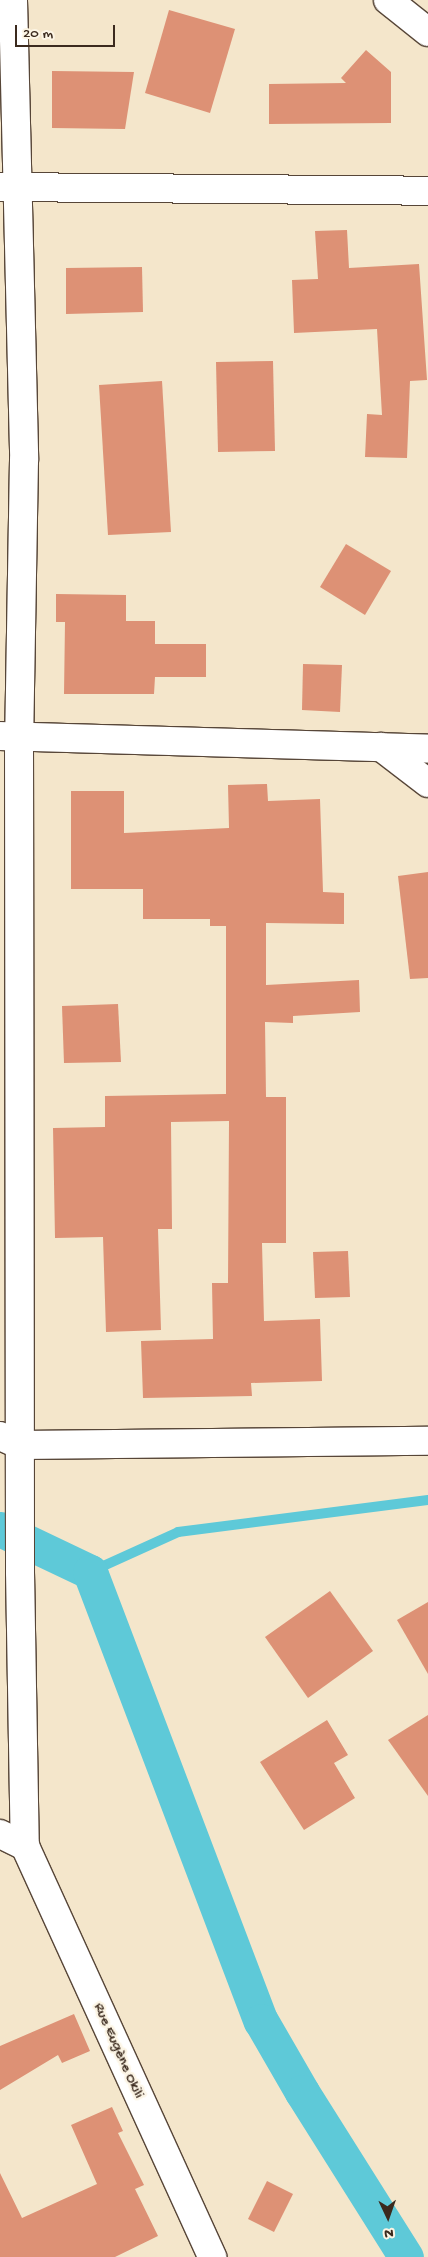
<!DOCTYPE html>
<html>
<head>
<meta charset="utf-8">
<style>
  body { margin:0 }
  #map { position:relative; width:428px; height:2257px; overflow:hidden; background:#f4e6cb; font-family:"Gochi Hand",sans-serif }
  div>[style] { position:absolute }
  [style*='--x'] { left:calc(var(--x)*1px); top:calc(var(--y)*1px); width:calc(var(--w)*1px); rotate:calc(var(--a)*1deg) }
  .stream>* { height:10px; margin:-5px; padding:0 5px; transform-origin:5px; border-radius:5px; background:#5ec9d8 }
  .canal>* { height:35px; margin:-17.5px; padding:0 17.5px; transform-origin:17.5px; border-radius:17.5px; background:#5ec9d8 }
  .building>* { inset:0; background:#dd9175 }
  .roads { filter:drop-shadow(1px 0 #574638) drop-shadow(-1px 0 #574638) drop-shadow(0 1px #574638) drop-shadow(0 -1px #574638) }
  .minor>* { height:28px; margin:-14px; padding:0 14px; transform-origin:14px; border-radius:14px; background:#fff }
  .tertiary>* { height:28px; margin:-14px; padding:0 14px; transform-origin:14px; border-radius:14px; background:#fff }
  span { translate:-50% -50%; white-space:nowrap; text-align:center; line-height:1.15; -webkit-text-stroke:5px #fcf5e5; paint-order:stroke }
  .street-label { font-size:15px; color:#3b2a1e }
  .north { position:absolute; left:363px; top:2192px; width:50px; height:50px; -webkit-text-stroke:4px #fcf5e5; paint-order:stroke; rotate:177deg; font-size:14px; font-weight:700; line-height:20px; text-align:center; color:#3b2a1e }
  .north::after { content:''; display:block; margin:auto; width:18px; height:22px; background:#3b2a1e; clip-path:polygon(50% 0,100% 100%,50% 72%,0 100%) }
  .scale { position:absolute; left:15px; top:25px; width:100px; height:22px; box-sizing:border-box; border:2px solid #3b2a1e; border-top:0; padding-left:6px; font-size:15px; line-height:18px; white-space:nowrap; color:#3b2a1e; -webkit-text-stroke:4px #fcf5e5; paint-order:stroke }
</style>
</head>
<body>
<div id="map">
  <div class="stream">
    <div style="--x:90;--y:1572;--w:97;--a:-24.4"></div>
    <div style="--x:178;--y:1532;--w:252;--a:-7.3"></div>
  </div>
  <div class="canal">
    <div style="--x:0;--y:1529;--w:100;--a:25.5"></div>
    <div style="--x:90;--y:1572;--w:480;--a:69.2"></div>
    <div style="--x:261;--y:2021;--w:82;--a:60"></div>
    <div style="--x:302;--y:2092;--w:195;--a:57.8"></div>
  </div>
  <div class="building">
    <div style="clip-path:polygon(169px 10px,235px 29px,210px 113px,145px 93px)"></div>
    <div style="clip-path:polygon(366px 50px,391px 72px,391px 123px,269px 124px,269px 84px,346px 83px,341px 78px)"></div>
    <div style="clip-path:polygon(52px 71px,134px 72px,125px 129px,52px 128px)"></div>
    <div style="clip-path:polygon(347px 230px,349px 268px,419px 264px,427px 380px,410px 381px,407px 458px,365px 457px,367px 414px,382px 415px,377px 329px,294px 333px,292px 280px,318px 279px,315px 231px)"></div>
    <div style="clip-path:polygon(142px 267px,143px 312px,66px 314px,66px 268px)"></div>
    <div style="clip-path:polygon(273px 361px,275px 451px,218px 452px,216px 362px)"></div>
    <div style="clip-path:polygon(162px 381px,171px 532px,108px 535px,99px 385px)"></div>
    <div style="clip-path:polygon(346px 544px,391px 571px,365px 615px,320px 587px)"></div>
    <div style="clip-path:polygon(56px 594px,126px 595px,126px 621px,155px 621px,155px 644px,206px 644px,206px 677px,155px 677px,154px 694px,64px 694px,65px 622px,56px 622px)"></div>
    <div style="clip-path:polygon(303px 664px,342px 665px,340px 712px,302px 710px)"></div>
    <div style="clip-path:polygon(267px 784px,268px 801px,320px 799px,323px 892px,344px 893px,344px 924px,266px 923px,266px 985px,359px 980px,360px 1012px,293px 1016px,293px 1023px,265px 1022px,266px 1097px,286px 1097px,286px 1243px,262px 1243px,264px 1321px,320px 1319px,322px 1381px,251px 1383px,252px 1396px,143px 1398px,141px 1341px,213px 1339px,212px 1283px,228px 1283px,229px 1121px,171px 1122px,172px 1229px,158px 1229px,161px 1330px,106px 1332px,103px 1237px,55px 1238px,53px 1128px,105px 1127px,105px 1096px,226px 1094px,226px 926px,210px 926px,210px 919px,143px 919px,143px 889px,71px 889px,71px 791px,124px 791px,124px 833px,229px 828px,228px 785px)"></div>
    <div style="clip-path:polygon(428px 872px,428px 978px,410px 979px,398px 876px)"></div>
    <div style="clip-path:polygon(118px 1004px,121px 1062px,64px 1063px,62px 1006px)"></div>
    <div style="clip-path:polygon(348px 1251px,350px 1297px,315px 1298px,313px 1252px)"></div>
    <div style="clip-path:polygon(330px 1591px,373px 1651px,308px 1698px,265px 1637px)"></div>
    <div style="clip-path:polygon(428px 1602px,428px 1674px,397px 1620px)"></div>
    <div style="clip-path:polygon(428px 1715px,428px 1796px,388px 1740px)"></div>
    <div style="clip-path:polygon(327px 1720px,348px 1755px,334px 1763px,355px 1798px,304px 1830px,260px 1762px)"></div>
    <div style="clip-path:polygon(74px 2014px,90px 2051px,62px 2063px,58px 2055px,0 2090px,0 2046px)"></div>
    <div style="clip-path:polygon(112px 2107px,123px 2131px,118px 2133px,144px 2185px,135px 2189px,158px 2236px,115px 2257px,0 2257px,0 2173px,22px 2218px,97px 2184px,71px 2125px)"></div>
    <div style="clip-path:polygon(267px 2181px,293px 2194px,274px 2232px,248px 2219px)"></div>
  </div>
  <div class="roads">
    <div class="minor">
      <div style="--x:13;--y:0;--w:460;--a:88.6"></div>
      <div style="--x:24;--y:460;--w:276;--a:91"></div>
      <div style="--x:19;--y:736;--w:836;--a:89.93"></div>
      <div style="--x:20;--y:1572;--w:274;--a:89"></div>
      <div style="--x:25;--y:1846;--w:452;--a:65.5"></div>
      <div style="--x:0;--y:187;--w:428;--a:0.5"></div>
      <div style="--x:0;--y:736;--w:428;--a:1.7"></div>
      <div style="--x:381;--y:747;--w:59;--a:37.5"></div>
      <div style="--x:0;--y:1436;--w:22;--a:24"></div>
      <div style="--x:20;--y:1445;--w:408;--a:-0.6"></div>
      <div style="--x:0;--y:1834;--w:28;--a:26"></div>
    </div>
    <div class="tertiary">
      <div style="--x:388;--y:0;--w:51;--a:38.7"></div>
    </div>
  </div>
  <div class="street-label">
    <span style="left:118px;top:2051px;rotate:66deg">Rue Eugène Okili</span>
  </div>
  <div class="north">N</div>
  <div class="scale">20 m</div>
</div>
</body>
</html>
